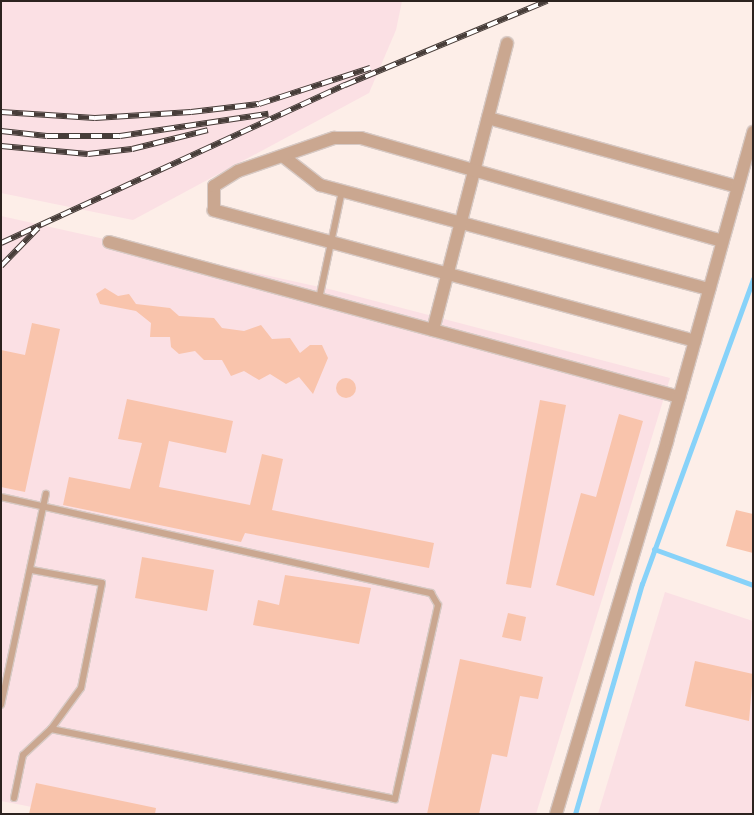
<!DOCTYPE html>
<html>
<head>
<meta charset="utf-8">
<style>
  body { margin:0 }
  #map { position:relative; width:754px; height:815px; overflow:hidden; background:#fdeee8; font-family:Barlow,sans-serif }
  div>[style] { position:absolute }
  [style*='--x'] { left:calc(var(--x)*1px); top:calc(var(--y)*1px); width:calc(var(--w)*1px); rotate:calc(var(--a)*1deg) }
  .industrial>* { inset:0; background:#fbe0e4 }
  .stream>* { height:5px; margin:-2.5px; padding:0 2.5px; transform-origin:2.5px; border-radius:2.5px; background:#87d2f9 }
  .building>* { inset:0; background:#f9c4ac }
  .round { border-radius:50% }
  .roads { filter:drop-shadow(1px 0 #d7c9c4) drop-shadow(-1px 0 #d7c9c4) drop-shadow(0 1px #d7c9c4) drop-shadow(0 -1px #d7c9c4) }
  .lane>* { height:6px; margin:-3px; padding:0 3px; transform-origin:3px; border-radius:3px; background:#caa790 }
  .street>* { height:12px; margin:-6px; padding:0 6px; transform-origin:6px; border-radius:6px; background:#caa790 }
  .rail>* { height:5.5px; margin-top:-2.75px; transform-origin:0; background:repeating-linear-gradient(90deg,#fff 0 11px,#473d39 0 22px); box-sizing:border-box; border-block:1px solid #473d39 }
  span { translate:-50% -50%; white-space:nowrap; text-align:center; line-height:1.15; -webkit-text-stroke:4px #fff; paint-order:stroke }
  .frame { position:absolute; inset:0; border:2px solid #2c231f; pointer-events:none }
</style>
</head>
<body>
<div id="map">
  <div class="industrial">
    <div style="clip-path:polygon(1px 1px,402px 1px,396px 30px,369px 93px,133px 220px,1px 193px)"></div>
    <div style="clip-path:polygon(1px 216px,333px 290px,670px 378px,536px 814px,68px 814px,1px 801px)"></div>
    <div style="clip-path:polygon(665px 592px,753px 621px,753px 814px,598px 814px)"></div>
  </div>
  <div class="stream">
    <div style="--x:654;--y:549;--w:105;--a:20"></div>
    <div style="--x:575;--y:814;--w:240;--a:-73.8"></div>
    <div style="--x:642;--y:584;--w:325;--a:-70"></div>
  </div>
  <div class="building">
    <div style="clip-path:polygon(105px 288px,118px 296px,129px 294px,136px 304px,170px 308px,179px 316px,214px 318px,222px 328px,244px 331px,261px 325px,272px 339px,290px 338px,300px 353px,310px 345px,322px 345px,328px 358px,313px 394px,299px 377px,286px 384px,270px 374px,259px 380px,244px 371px,231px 376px,222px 360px,204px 360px,195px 351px,179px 354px,171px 347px,170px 337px,150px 337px,151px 323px,136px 311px,100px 304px,96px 294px)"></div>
    <div style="clip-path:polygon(32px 323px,60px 329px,25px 492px,1px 487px,1px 350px,25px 355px)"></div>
    <div class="round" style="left:336px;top:378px;width:20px;height:20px"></div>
    <div style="clip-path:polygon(127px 399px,233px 421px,226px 453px,169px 441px,159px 487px,250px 505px,262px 454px,283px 459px,272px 510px,434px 543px,429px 568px,245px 533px,241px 542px,63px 505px,69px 477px,130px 489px,142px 443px,118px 439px)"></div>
    <div style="clip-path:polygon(540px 400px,566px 405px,531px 588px,506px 584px)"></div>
    <div style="clip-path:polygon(619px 414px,643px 421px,594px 596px,556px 585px,581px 493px,596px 497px)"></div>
    <div style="clip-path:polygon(736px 510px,753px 514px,753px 553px,726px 546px)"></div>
    <div style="clip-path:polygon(142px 557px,214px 570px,207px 611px,135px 598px)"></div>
    <div style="clip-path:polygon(285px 575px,371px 588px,359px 644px,253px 625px,258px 600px,279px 605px)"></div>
    <div style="clip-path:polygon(508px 613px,526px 617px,521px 641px,502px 637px)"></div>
    <div style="clip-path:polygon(460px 659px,543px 677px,538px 699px,520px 696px,507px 757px,492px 754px,479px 814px,427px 814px)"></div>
    <div style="clip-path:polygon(695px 661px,753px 674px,749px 721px,685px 706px)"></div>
    <div style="clip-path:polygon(36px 783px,156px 808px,155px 814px,29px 814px)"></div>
  </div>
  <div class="roads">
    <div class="lane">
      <div style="--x:319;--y:299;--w:110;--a:-78"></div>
      <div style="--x:1;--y:497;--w:441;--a:12.6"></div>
      <div style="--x:431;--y:593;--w:14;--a:60"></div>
      <div style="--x:438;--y:605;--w:199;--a:102.5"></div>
      <div style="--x:395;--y:799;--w:351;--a:-168.5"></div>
      <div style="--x:51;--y:729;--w:38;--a:137"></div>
      <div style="--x:23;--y:755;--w:44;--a:101.8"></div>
      <div style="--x:32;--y:570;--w:71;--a:10.5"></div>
      <div style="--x:102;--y:583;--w:107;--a:101.3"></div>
      <div style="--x:81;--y:688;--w:51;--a:126.2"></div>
      <div style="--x:1;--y:705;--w:216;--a:-78"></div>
    </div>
    <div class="street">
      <div style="--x:488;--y:118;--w:259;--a:15.4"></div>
      <div style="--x:284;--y:157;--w:46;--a:37.9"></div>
      <div style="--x:320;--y:185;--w:403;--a:15"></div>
      <div style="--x:109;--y:242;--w:591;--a:15.21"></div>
      <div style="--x:433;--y:330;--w:296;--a:-75.5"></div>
      <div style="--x:695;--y:341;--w:499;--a:-164.8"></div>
      <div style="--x:214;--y:210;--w:24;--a:-90"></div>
      <div style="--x:214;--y:186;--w:28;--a:-32"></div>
      <div style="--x:238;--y:171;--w:102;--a:-19"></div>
      <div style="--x:334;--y:138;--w:27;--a:0"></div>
      <div style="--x:361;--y:138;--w:375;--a:15.9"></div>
      <div style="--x:556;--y:814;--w:389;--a:-73.4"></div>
      <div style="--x:667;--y:441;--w:321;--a:-74.4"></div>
    </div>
  </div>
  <div class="rail">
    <div style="--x:1;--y:112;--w:94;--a:3.7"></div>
    <div style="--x:95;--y:118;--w:96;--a:-3.6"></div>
    <div style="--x:191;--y:112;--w:68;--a:-6.7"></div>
    <div style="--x:259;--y:104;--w:117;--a:-18"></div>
    <div style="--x:1;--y:131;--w:46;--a:6.2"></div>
    <div style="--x:47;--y:136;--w:73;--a:0"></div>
    <div style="--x:120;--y:136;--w:150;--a:-8.5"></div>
    <div style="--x:1;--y:146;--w:87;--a:5.3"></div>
    <div style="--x:88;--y:154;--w:44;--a:-6.5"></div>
    <div style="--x:132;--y:149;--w:78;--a:-14"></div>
    <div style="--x:1;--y:243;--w:379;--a:-24.7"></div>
    <div style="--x:345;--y:85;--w:219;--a:-22.6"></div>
    <div style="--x:1;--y:266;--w:53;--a:-45.8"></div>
  </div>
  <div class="frame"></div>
</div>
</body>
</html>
